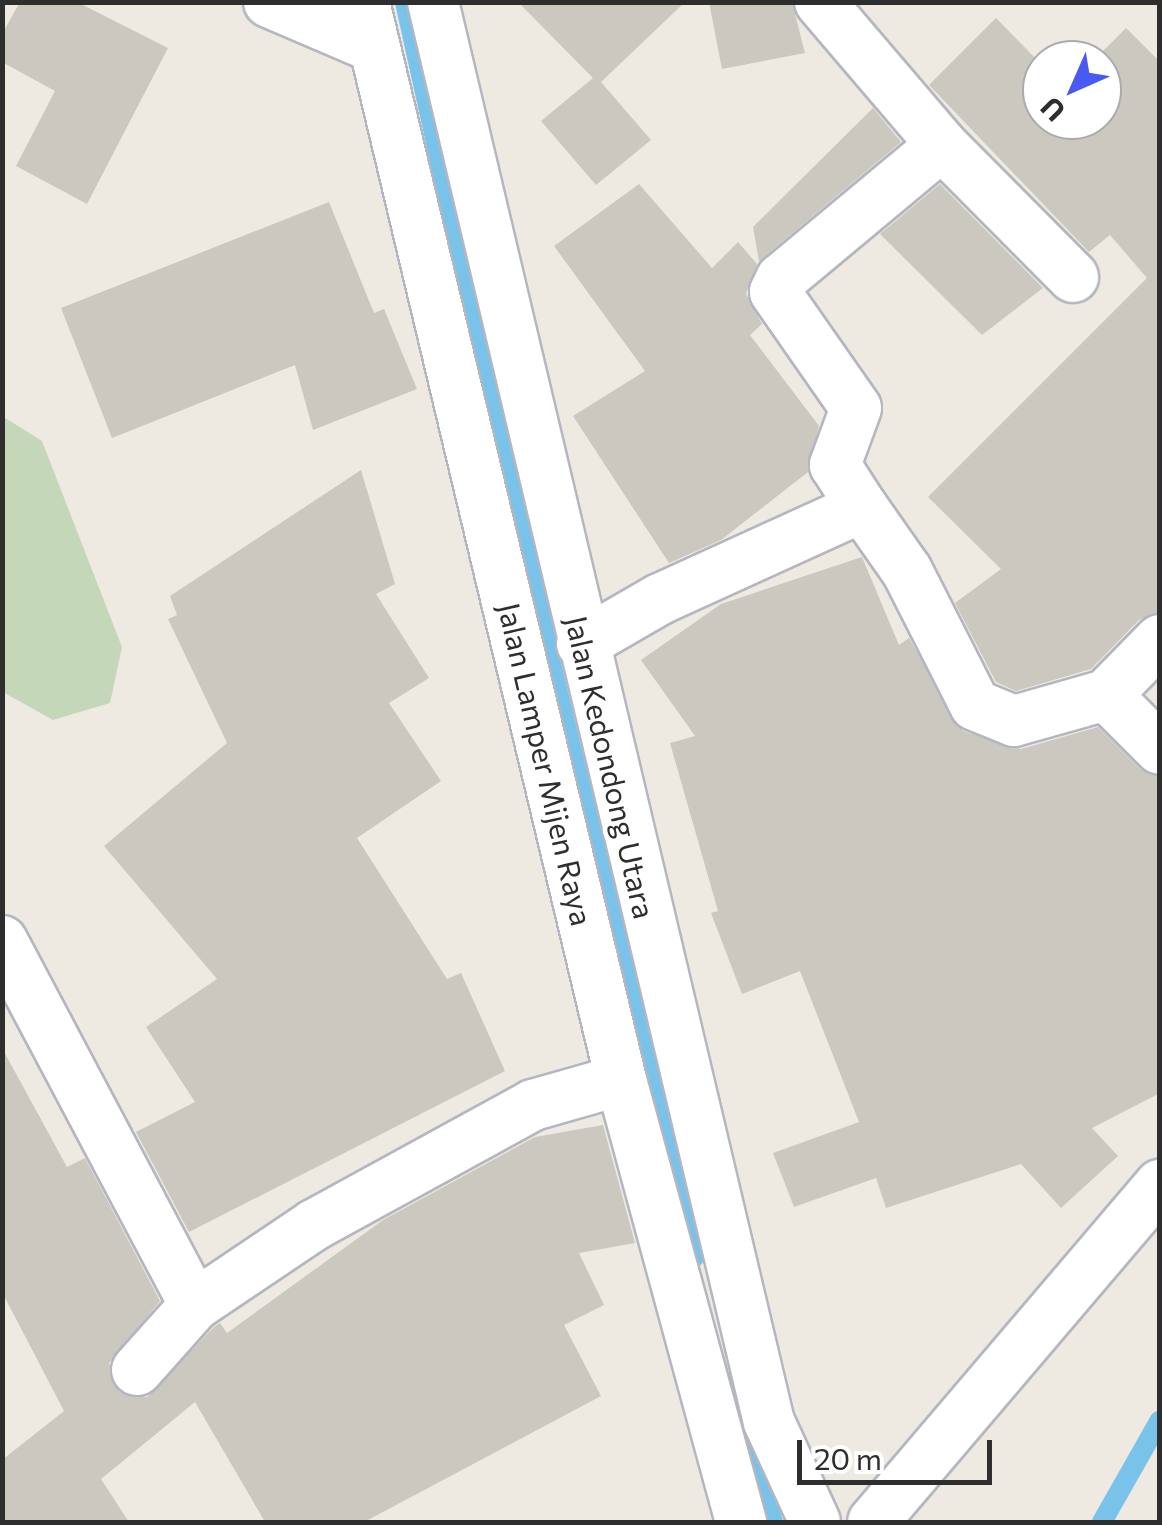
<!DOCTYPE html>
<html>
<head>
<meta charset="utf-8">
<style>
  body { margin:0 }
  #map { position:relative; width:1162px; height:1525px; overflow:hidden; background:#eeeae1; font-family:Commissioner,sans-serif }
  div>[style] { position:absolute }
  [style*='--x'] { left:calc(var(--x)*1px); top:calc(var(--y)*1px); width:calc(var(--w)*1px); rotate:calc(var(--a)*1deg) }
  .cemetery>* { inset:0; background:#c5d7b9 }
  .stream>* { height:20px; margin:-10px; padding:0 10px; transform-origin:10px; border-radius:10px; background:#79c3eb }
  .building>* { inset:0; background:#cac8bf }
  .roads { filter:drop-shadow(2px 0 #b4b6c0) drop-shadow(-2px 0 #b4b6c0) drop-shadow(0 2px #b4b6c0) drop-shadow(0 -2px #b4b6c0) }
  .street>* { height:50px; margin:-25px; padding:0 25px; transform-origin:25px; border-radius:25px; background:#fff }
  span { translate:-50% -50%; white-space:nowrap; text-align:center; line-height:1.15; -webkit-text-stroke:9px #fff; paint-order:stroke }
  .street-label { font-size:30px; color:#2e2e2e }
  .frame { position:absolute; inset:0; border:5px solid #2e2e2e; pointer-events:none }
  .north { position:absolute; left:1022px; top:40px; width:100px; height:100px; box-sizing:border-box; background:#fff; border:2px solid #ababab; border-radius:50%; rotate:225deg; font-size:28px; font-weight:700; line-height:40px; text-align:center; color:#2e2e2e }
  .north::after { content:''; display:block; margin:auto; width:35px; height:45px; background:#495af3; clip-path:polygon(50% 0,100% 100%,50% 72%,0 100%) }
  .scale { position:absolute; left:797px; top:1440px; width:195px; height:45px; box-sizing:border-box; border:5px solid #2e2e2e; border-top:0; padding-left:12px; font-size:30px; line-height:35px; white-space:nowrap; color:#2e2e2e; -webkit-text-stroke:8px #fff; paint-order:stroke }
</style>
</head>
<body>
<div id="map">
  <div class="cemetery">
    <div style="clip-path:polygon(2px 416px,42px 441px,122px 647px,110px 703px,53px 720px,3px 692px)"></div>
  </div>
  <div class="stream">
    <div style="--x:405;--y:2;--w:665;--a:77.57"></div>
    <div style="--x:548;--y:651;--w:624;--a:76.48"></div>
    <div style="--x:728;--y:1382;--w:147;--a:72.2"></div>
    <div style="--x:1102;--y:1522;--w:117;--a:-60.4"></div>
  </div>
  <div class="building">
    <div style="clip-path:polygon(20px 2px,77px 2px,168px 48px,87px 204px,16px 166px,55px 91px,2px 62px,2px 34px)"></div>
    <div style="clip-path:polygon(518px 2px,685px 2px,601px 82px,651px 140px,596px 185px,541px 121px,593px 78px)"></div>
    <div style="clip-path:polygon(709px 2px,792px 2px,805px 53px,722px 69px)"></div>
    <div style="clip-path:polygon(996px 18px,1042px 65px,1042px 120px,1102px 120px,1102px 60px,1094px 60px,1126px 28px,1160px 62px,1160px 612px,1139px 620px,1091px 669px,1016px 691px,996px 682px,955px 603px,1001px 569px,928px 497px,1147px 278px,1110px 235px,1089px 252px,929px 85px)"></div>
    <div style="clip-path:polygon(873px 108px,901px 142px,759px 261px,753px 227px)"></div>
    <div style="clip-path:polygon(639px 184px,712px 268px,738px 242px,757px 264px,746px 294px,762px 324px,750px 335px,819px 426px,808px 472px,721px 540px,669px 563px,573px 416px,645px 371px,554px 246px)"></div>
    <div style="clip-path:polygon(940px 184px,1043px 288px,982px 335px,880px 234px)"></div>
    <div style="clip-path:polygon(329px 202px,374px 313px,384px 309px,417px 389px,313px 430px,295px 365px,112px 438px,61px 308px)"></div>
    <div style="clip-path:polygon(361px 470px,395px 584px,376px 594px,429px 678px,389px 703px,441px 781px,357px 838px,447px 979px,461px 973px,505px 1071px,189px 1232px,136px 1132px,195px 1102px,146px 1027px,217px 979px,104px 846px,227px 743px,168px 619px,177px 615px,170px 596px)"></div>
    <div style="clip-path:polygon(862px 557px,899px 645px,909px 638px,963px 731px,1021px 749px,1098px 727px,1140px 769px,1160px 777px,1160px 1093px,1092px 1128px,1118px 1156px,1061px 1208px,1021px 1164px,886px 1208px,876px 1178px,794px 1207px,773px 1153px,859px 1122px,800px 971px,742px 994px,711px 913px,718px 911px,670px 743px,695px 736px,641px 660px,721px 604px)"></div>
    <div style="clip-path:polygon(2px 1048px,67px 1167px,85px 1158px,160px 1301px,109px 1363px,119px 1392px,147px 1397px,214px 1327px,220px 1323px,227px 1333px,383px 1220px,535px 1137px,603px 1125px,635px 1243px,579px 1253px,604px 1305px,564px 1325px,601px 1396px,364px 1522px,265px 1522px,195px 1402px,101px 1479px,129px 1522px,2px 1522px,2px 1460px,64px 1411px,2px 1292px)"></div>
  </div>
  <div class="roads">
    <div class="street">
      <div style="--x:269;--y:2;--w:114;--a:23.2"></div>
      <div style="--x:364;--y:2;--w:1108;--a:76.59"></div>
      <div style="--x:621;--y:1080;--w:458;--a:74.8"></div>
      <div style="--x:433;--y:2;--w:1459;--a:76.69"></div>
      <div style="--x:769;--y:1422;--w:110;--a:65.3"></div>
      <div style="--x:820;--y:2;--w:188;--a:49.5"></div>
      <div style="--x:942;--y:145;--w:209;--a:140.2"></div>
      <div style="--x:781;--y:279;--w:14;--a:115"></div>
      <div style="--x:775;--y:292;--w:141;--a:55.1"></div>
      <div style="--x:856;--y:408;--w:61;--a:110.2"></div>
      <div style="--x:835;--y:465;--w:50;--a:57.3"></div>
      <div style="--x:942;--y:145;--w:186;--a:45.2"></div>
      <div style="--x:582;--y:644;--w:90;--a:-30"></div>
      <div style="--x:660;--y:599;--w:222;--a:-24.5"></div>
      <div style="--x:862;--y:507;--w:78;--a:54.9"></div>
      <div style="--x:907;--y:571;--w:150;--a:63.1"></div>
      <div style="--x:975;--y:705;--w:42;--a:22.3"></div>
      <div style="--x:1014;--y:721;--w:96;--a:-15.8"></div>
      <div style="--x:1106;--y:695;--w:76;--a:45"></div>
      <div style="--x:1106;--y:695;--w:77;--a:-45.5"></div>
      <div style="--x:2;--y:941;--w:412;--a:62.1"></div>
      <div style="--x:137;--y:1370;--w:87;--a:-48.3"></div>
      <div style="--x:195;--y:1305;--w:143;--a:-33.9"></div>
      <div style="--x:314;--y:1225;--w:250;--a:-28.7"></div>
      <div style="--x:533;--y:1105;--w:91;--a:-15.9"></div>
      <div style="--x:873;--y:1522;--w:443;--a:-49.6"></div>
    </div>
  </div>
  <div class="street-label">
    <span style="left:546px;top:764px;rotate:77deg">Jalan Lamper Mijen Raya</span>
    <span style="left:611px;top:767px;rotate:77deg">Jalan Kedondong Utara</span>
  </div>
  <div class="frame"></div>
  <div class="north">U</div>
  <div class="scale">20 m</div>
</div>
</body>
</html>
